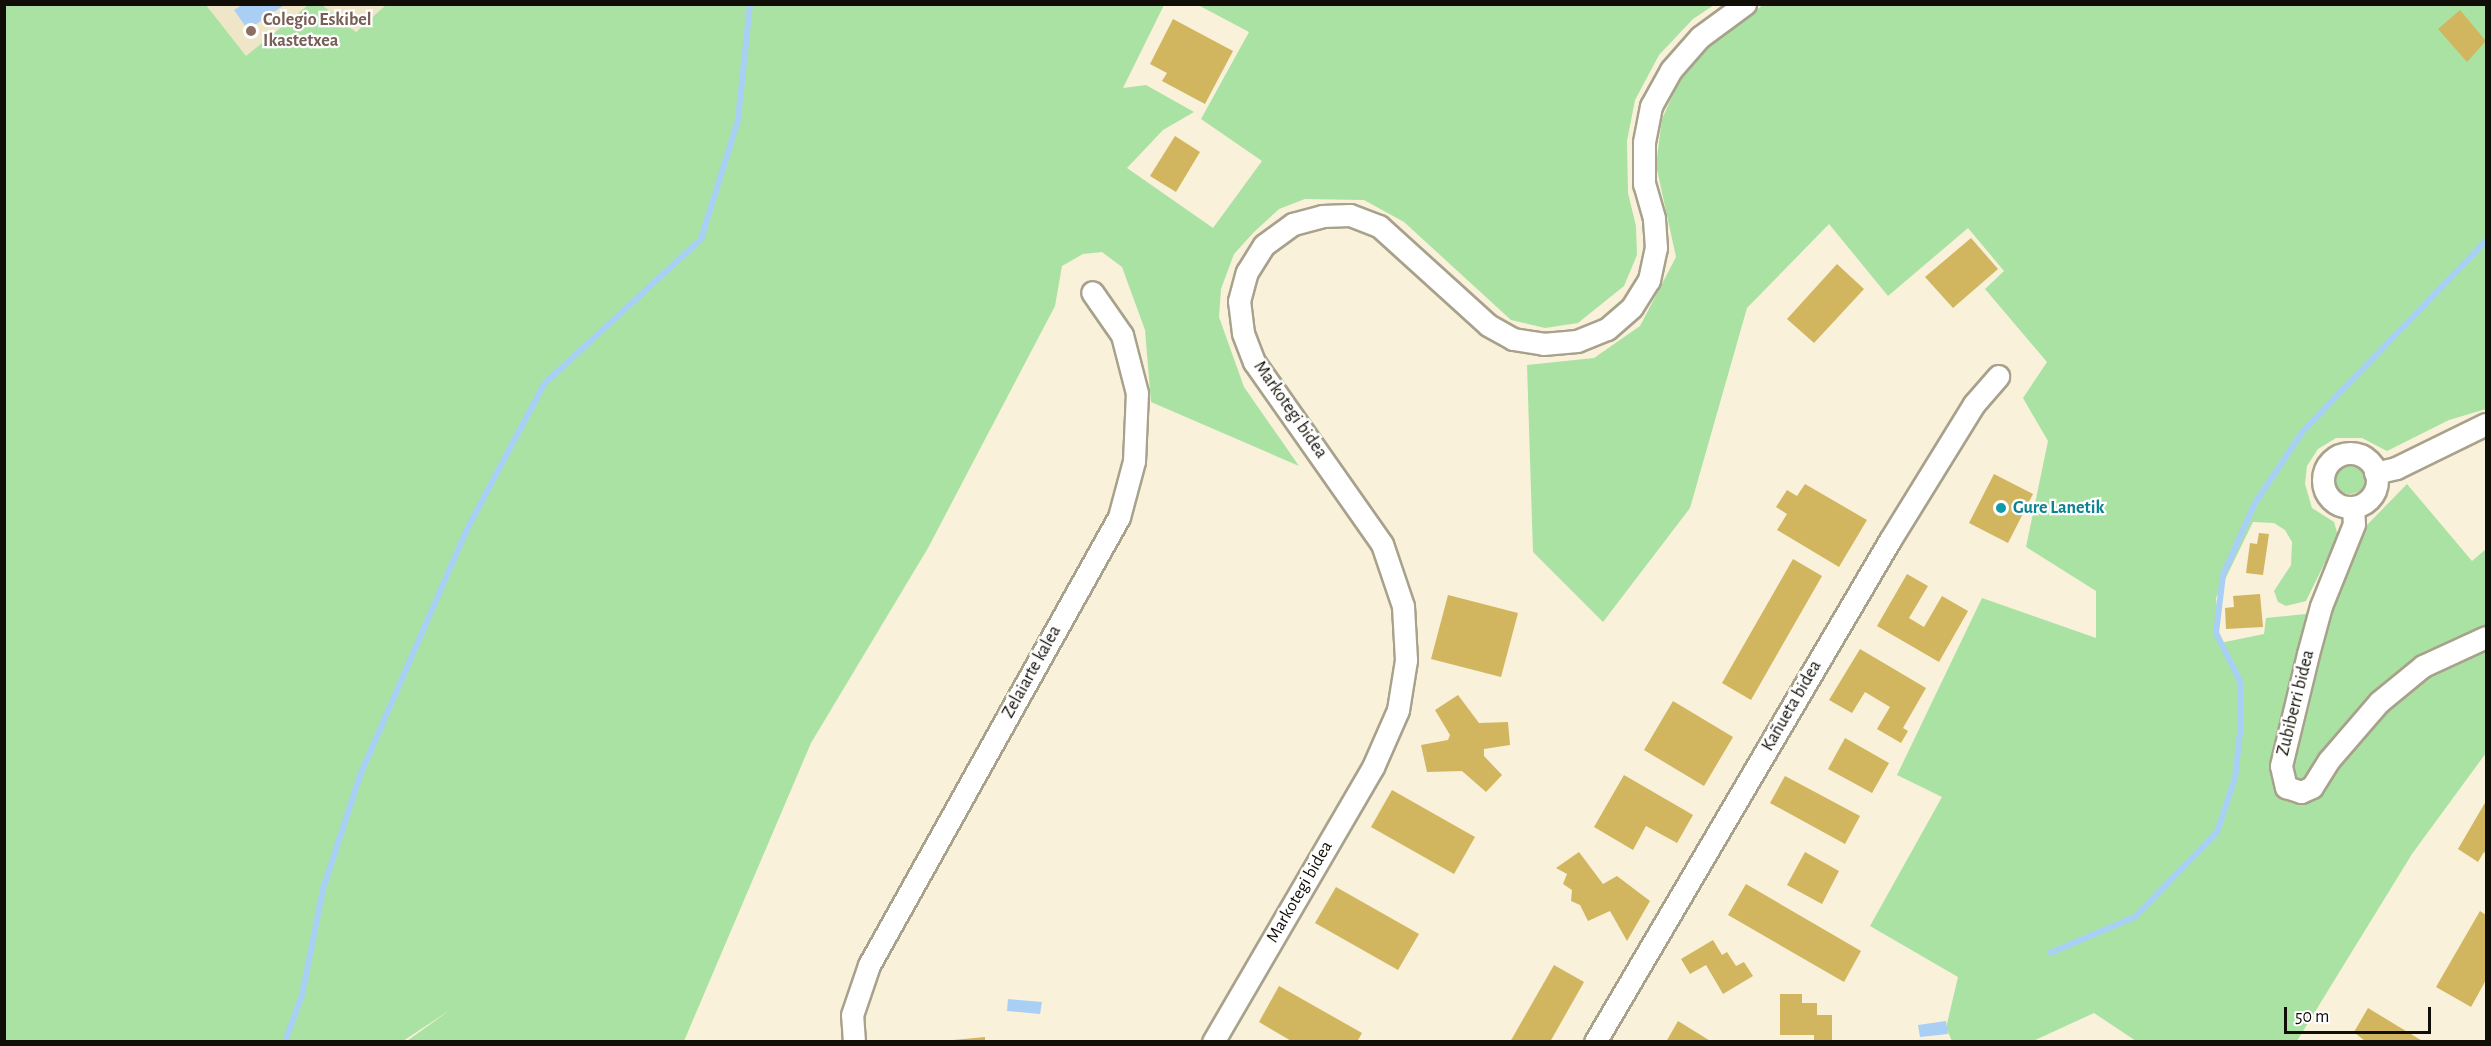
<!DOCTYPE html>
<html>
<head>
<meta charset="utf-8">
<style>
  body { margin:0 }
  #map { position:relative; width:2491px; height:1046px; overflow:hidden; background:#f9f1da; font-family:"Alegreya Sans",sans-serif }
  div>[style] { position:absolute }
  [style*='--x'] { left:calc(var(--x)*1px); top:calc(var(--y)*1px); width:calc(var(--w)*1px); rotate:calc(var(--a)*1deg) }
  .built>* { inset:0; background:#efe6c7 }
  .green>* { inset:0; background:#aae2a4 }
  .round { border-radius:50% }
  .water>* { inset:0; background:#aacff5 }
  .stream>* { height:6px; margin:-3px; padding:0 3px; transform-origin:3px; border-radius:3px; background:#aacff5 }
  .building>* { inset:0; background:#d1b65f }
  .roads { filter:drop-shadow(2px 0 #a8a18b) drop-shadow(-2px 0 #a8a18b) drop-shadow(0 2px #a8a18b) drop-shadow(0 -2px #a8a18b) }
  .minor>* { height:21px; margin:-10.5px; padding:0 10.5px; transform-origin:10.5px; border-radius:10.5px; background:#fff }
  .minor>.ring { margin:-10.5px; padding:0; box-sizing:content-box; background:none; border:21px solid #fff; border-radius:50% }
  .dots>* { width:16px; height:16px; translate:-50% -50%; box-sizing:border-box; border:3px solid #fff; border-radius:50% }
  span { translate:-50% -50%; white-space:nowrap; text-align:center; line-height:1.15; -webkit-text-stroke:4.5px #fff; paint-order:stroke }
  .education-label { font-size:18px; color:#785e54; font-weight:700 }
  .left { translate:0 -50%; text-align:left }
  .street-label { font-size:18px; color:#100e06 }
  .culture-label { font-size:18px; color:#0d838f; font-weight:700 }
  .frame { position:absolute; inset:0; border:6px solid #100e06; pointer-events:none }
  .scale { position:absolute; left:2284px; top:1007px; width:147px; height:27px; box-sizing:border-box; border:3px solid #100e06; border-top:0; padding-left:8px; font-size:18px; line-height:21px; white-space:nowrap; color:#100e06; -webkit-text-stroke:4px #fff; paint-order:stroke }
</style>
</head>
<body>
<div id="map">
  <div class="built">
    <div style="clip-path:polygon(206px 5px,308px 5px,245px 57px)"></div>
    <div style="clip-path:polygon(322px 5px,387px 5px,356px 32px)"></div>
  </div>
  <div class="green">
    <div style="clip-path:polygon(387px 4px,1164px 5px,1123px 88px,1146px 85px,1194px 112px,1163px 130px,1127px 168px,1213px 228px,1262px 161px,1201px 119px,1249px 32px,1198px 5px,1714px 5px,1693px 19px,1659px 55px,1635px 100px,1627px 141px,1628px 193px,1636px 226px,1637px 255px,1624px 286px,1578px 323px,1545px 328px,1511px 320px,1404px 222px,1364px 200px,1305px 199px,1279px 209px,1254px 232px,1234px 254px,1221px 289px,1219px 317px,1244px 387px,1299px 466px,1151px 402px,1145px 330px,1122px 267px,1102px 252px,1083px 254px,1062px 266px,1055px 306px,928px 548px,811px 743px,684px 1041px,407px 1041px,450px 1010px,403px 1041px,5px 1041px,5px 5px,206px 5px,246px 56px,308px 5px,322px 5px,356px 32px)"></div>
    <div style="clip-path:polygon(1763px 5px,2486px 5px,2486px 409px,2449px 420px,2387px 451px,2362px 438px,2336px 438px,2318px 449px,2307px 466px,2305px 484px,2312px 508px,2334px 522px,2338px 536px,2306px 601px,2286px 606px,2278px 602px,2274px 591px,2291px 565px,2292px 542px,2285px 530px,2274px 523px,2253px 522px,2216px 598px,2220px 643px,2264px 634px,2266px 618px,2325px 612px,2344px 564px,2367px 525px,2407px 484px,2472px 561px,2486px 549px,2486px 753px,2412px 854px,2297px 1041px,2136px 1041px,2094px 1013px,2033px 1041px,1952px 1041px,1946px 1028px,1958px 977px,1870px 926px,1942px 797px,1897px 775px,1982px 598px,2096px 638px,2096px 591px,2026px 547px,2048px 441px,2023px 398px,2047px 362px,1985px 289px,2004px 271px,1968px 228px,1888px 296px,1829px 224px,1747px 308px,1690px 508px,1603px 622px,1533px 552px,1527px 365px,1594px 358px,1640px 326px,1676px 257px,1656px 165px,1662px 119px,1684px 70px,1718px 37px)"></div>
    <div class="round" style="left:2334px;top:462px;width:32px;height:32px"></div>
  </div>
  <div class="water">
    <div style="clip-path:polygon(242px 5px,242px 4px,284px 5px,248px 30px,234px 10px)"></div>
    <div style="clip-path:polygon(1008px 999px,1042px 1002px,1040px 1014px,1007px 1011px)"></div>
    <div style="clip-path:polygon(1946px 1021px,1948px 1034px,1920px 1037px,1918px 1025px)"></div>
  </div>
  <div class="stream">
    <div style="--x:2050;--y:953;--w:92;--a:-23"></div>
    <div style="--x:2135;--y:917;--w:118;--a:-46"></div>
    <div style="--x:2217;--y:832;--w:57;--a:-71.6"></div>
    <div style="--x:2235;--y:778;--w:46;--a:-83.8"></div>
    <div style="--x:2240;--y:732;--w:51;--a:-90"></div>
    <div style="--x:2240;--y:681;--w:54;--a:-116.6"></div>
    <div style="--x:2216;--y:633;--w:58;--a:-83.1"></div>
    <div style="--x:2223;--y:575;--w:79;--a:-66"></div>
    <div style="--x:2255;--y:503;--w:87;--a:-56.3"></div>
    <div style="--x:2303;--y:431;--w:264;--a:-46.1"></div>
    <div style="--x:285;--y:1042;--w:50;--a:-70.1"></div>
    <div style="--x:302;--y:995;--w:108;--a:-78.8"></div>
    <div style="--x:323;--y:889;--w:122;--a:-71.9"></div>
    <div style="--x:361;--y:773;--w:264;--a:-66.5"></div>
    <div style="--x:466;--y:531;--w:166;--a:-62"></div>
    <div style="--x:544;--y:384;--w:214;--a:-42.7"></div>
    <div style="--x:701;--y:239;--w:125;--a:-72.7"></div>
    <div style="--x:738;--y:120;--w:117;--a:-84.1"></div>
  </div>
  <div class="building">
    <div style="clip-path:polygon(2460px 10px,2486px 41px,2467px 62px,2438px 29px)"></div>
    <div style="clip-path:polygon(1173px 19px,1233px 51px,1205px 104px,1162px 81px,1167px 73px,1150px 64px)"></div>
    <div style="clip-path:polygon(1175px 136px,1200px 152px,1176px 192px,1150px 176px)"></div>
    <div style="clip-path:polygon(1971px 238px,1998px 269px,1953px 308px,1925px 277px)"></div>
    <div style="clip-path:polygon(1837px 264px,1864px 289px,1814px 343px,1787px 319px)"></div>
    <div style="clip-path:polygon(1994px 474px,2033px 494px,2008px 543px,1969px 523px)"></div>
    <div style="clip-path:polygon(1805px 484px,1867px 520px,1839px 567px,1777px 530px,1787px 514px,1776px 507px,1787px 490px,1797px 496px)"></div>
    <div style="clip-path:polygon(2259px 533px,2269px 534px,2263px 575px,2246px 573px,2250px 543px,2257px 544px)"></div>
    <div style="clip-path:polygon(1793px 559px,1822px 576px,1751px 700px,1722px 683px)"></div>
    <div style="clip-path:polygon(1907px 574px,1928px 586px,1909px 618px,1924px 627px,1942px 596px,1968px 611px,1939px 662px,1877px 626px)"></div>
    <div style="clip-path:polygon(2260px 594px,2263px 627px,2226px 629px,2225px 608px,2234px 607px,2233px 596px)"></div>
    <div style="clip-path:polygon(1448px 595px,1518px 613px,1501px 677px,1431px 659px)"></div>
    <div style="clip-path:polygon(1860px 649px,1926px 688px,1903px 728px,1908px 731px,1901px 743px,1877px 729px,1890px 707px,1865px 692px,1852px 713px,1829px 700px)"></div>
    <div style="clip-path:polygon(1458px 695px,1479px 723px,1508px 722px,1510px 745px,1484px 749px,1484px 756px,1502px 775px,1486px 792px,1462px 771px,1427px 772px,1421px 745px,1448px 740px,1450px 735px,1435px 710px)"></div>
    <div style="clip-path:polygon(1673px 701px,1733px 737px,1704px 786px,1644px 750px)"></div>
    <div style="clip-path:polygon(1845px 738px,1889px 763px,1872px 793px,1828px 769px)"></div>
    <div style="clip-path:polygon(1624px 775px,1693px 815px,1677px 843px,1646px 826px,1633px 850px,1594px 827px)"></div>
    <div style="clip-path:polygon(1785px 776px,1860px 816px,1845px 844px,1770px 803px)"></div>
    <div style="clip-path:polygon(1392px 790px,1475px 837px,1454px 874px,1371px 827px)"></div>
    <div style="clip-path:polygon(2486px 801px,2486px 854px,2484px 852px,2478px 862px,2458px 849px)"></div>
    <div style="clip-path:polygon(1579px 852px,1603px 884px,1617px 876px,1650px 901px,1627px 941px,1610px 911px,1588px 921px,1580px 905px,1571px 901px,1572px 890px,1563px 884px,1567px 874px,1556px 868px)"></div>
    <div style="clip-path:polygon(1805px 852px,1839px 871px,1822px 904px,1787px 885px)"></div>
    <div style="clip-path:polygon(1746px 884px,1861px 951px,1844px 982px,1728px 915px)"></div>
    <div style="clip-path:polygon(1336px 887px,1419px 934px,1398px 970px,1315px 923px)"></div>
    <div style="clip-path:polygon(2480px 911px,2486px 915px,2486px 980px,2471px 1007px,2436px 987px)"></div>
    <div style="clip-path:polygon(1713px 940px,1722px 955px,1727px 952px,1736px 966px,1744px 962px,1753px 976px,1723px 994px,1706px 965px,1690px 974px,1681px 959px)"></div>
    <div style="clip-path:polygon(1554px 965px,1584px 982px,1550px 1042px,1510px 1042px)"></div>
    <div style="clip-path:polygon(1279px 986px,1362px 1033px,1357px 1042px,1293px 1042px,1259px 1022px)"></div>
    <div style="clip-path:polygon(1780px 994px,1802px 994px,1802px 1003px,1817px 1003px,1817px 1015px,1832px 1015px,1832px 1042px,1814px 1042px,1814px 1035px,1780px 1035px)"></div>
    <div style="clip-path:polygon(2368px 1008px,2424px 1042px,2366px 1042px,2354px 1032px)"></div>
    <div style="clip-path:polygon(1678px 1021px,1712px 1042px,1666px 1042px)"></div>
    <div style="clip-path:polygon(985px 1037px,985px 1042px,953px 1042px,953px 1040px)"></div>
  </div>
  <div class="roads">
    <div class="minor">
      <div class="ring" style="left:2323px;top:453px;width:33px;height:33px"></div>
      <div style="--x:2375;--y:473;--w:22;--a:-13"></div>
      <div style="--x:2396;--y:468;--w:100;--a:-26.1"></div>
      <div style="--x:2353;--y:507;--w:17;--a:87"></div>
      <div style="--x:2354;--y:524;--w:88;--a:111.9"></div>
      <div style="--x:2321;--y:606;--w:50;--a:105.2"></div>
      <div style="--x:2308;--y:654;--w:115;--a:103.6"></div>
      <div style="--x:2281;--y:766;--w:22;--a:77"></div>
      <div style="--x:2286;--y:787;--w:16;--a:18"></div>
      <div style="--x:2301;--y:792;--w:12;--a:-24"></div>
      <div style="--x:2312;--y:787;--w:32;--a:-58"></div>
      <div style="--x:2329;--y:760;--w:77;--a:-49.2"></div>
      <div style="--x:2379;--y:702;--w:57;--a:-39.3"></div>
      <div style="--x:2423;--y:666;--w:69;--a:-24.7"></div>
      <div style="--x:854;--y:1042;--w:27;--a:-94"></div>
      <div style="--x:852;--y:1015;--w:53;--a:-71.2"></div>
      <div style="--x:869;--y:965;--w:513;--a:-60.84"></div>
      <div style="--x:1119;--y:517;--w:58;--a:-75"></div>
      <div style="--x:1134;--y:461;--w:68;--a:-87.5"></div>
      <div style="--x:1137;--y:393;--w:60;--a:-104.5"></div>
      <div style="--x:1122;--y:335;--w:52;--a:-124.9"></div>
      <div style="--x:1213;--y:1042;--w:318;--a:-59.8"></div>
      <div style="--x:1373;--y:767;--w:62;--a:-66.3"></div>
      <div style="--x:1398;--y:710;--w:51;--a:-80.9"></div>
      <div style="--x:1406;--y:660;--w:54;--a:-93.2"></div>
      <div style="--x:1403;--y:606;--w:65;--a:-108.7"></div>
      <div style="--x:1382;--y:544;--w:223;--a:-125.1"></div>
      <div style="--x:1254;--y:362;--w:31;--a:-111"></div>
      <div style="--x:1243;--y:333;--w:32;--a:-97"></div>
      <div style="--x:1239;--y:301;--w:30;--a:-75"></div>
      <div style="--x:1247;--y:272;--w:32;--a:-58"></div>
      <div style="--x:1264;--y:245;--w:36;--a:-36"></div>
      <div style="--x:1293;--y:224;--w:30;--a:-15"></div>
      <div style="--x:1322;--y:216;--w:28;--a:-2"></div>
      <div style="--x:1350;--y:215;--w:31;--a:21"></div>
      <div style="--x:1379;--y:226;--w:147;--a:42.2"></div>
      <div style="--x:1488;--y:325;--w:29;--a:29"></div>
      <div style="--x:1513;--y:339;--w:30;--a:9"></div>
      <div style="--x:1543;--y:344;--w:34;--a:-5"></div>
      <div style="--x:1577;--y:341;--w:32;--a:-22"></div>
      <div style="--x:1607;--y:329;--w:33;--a:-41"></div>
      <div style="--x:1632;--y:307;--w:32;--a:-58"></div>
      <div style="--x:1649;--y:280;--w:33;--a:-78"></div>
      <div style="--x:1656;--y:248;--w:30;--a:-94"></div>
      <div style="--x:1654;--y:218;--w:35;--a:-106"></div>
      <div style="--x:1644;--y:184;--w:42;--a:-90"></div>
      <div style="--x:1644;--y:142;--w:37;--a:-79"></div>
      <div style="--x:1651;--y:106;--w:41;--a:-60.9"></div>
      <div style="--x:1671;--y:70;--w:44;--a:-48.7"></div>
      <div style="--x:1700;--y:37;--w:56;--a:-36.3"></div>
      <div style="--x:1595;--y:1042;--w:582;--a:-59.56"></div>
      <div style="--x:1890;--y:540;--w:160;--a:-58.3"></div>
      <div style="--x:1974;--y:404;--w:37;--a:-49"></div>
    </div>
  </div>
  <div class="dots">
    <div style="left:251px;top:31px;background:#8d6e63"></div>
    <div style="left:2001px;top:508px;background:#0f9aa8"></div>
  </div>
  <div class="education-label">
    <span class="left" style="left:263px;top:31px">Colegio Eskibel<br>Ikastetxea</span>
  </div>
  <div class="street-label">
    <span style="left:1290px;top:410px;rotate:55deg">Markotegi bidea</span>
    <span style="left:1032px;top:672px;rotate:-61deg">Zelaiarte kalea</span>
    <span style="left:2296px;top:703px;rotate:-76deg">Zubiberri bidea</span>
    <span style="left:1792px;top:706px;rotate:-60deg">Kañueta bidea</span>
    <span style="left:1300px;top:892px;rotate:-60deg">Markotegi bidea</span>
  </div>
  <div class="culture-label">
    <span class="left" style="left:2013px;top:508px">Gure Lanetik</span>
  </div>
  <div class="frame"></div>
  <div class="scale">50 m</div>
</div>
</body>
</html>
